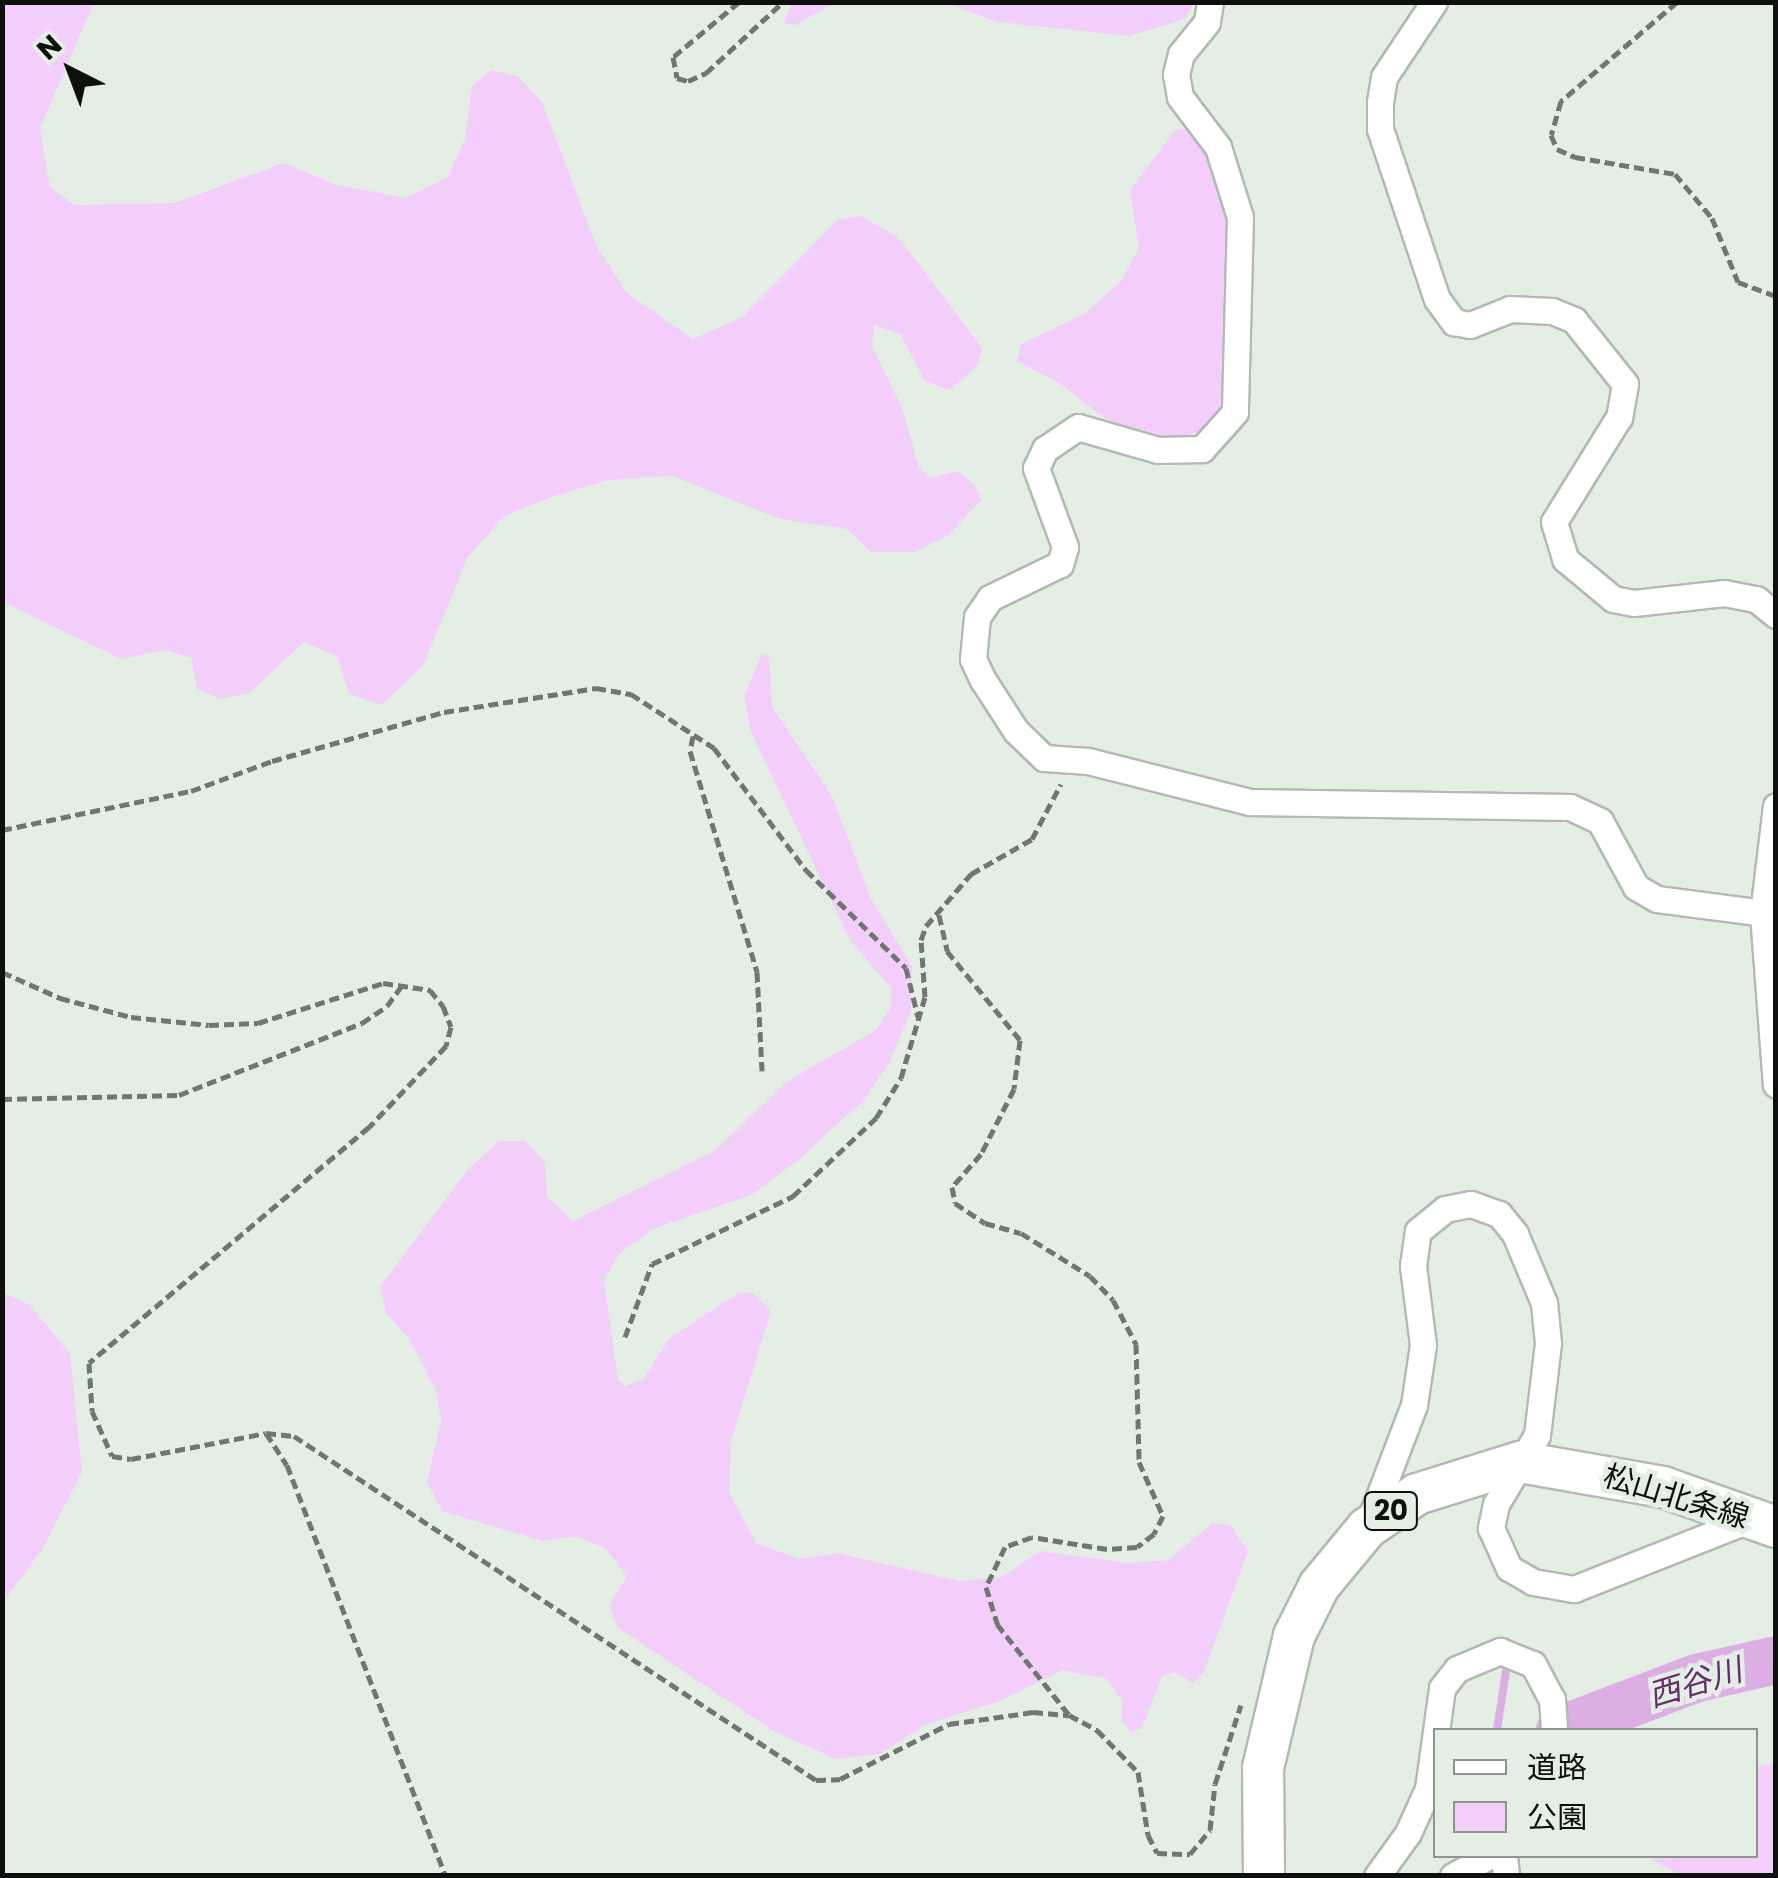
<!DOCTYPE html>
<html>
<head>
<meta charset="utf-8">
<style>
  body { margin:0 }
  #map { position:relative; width:1778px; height:1878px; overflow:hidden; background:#e5eee4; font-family:Poppins,"Noto Sans JP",sans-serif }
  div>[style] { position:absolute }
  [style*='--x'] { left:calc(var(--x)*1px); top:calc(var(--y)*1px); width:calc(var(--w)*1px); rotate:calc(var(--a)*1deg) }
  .green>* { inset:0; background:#f4cefb }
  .stream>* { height:8px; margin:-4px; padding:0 4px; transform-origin:4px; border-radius:4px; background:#dcaee3 }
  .river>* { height:48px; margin:-24px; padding:0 24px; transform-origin:24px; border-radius:24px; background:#dcaee3 }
  .path>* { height:5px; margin-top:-2.5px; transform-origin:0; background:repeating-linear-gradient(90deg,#717770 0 10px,transparent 0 15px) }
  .roads { filter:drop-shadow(2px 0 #b2bbb1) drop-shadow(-2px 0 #b2bbb1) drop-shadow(0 2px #b2bbb1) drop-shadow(0 -2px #b2bbb1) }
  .street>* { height:25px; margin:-12.5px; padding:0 12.5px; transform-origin:12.5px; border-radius:12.5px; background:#fff }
  .primary>* { height:40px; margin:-20px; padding:0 20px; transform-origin:20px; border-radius:20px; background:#fff }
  span { translate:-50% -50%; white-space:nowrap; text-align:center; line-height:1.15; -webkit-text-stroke:9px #e5eee4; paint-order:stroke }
  .shield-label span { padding:2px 8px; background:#e5eee4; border:2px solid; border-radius:8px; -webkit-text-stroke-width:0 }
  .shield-label { font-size:28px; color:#0d100d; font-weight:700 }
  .street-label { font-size:30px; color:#0d100d }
  .water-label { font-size:32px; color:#632d6c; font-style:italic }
  .frame { position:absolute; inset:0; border:5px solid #0d100d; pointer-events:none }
  .legend { position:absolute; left:1433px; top:1728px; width:325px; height:130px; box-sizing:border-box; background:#e5eee4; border:2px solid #8f958e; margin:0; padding:12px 18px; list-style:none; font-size:30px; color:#0d100d }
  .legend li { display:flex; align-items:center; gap:20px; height:50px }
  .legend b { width:50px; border:2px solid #8f958e }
  .north { position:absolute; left:20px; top:20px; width:100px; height:100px; -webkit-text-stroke:8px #e5eee4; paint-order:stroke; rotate:318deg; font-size:28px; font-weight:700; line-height:40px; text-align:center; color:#0d100d }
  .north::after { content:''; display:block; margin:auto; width:35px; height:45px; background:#0d100d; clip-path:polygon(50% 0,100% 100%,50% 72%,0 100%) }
</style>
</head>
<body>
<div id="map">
  <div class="green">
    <div style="clip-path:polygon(2px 3px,94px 3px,40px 128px,50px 187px,75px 205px,175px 203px,283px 163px,337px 185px,406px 198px,448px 177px,465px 138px,472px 86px,492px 70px,519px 77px,542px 102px,597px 247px,627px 293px,693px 339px,742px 317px,839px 219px,861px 216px,898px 237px,982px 348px,978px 365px,950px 390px,925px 381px,900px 334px,874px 325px,872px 346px,903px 410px,918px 465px,929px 478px,957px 471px,974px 484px,981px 500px,949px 535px,916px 552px,871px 552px,847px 529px,780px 519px,673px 476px,608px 480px,551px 497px,503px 517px,468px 557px,423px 666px,381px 705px,349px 694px,338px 657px,304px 642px,249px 693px,221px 699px,197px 689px,191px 658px,164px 650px,121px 659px,3px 602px)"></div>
    <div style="clip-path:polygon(791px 3px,791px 2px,835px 3px,795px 25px,784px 24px)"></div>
    <div style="clip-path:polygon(946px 3px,1194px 3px,1185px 19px,1129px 36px,997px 22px)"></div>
    <div style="clip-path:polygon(1188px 128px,1226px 184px,1237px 374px,1215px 427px,1164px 442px,1103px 417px,1058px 382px,1017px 361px,1021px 344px,1082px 315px,1120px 283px,1139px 248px,1130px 190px,1175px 130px)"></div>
    <div style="clip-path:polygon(762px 654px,769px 657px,772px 707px,832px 796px,871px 899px,912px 966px,911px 1011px,890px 1062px,863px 1101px,797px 1161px,751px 1195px,653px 1229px,620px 1253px,604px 1280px,618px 1380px,626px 1386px,643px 1379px,670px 1338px,737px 1294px,751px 1292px,771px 1311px,731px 1441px,729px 1492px,756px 1543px,799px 1559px,836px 1553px,960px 1581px,1002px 1577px,1040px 1551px,1128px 1563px,1169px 1560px,1212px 1523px,1230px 1525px,1248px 1551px,1204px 1672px,1192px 1683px,1175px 1672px,1162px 1676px,1142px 1729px,1131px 1731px,1121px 1721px,1122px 1700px,1107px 1679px,1063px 1670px,1000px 1701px,927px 1724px,880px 1754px,836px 1759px,775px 1732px,617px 1627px,609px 1605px,627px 1577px,605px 1548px,576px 1536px,542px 1541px,442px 1511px,427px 1482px,441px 1421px,436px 1391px,410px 1340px,386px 1313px,380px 1287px,470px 1167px,499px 1141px,525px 1141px,545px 1162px,547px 1197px,573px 1221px,716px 1150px,786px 1082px,876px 1030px,891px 1007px,891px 988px,850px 940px,751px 732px,744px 697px)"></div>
    <div style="clip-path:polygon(3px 1293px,30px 1305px,70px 1354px,82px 1472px,43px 1548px,3px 1602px)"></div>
    <div style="clip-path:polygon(1775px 1764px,1775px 1875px,1681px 1875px,1650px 1859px,1756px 1856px,1756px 1767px)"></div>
  </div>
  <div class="stream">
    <div style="--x:1497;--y:1730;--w:60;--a:-81.3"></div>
  </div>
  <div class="river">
    <div style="--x:1560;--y:1730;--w:147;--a:-20.8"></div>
    <div style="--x:1697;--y:1678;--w:81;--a:-12.8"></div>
  </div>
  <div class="path">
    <div style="--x:739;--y:2;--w:86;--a:140.2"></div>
    <div style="--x:673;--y:57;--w:21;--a:79"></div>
    <div style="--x:677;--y:78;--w:11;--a:15"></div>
    <div style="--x:688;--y:81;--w:20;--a:-24"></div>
    <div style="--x:706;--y:73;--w:105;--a:-42.7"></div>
    <div style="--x:1677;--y:2;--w:153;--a:139.5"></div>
    <div style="--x:1561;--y:101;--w:35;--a:106"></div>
    <div style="--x:1551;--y:135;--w:15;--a:67"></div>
    <div style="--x:1557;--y:149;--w:20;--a:24"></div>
    <div style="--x:1575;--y:157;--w:101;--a:9.6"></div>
    <div style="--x:1675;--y:174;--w:57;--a:49.9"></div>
    <div style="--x:1712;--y:218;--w:69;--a:67.9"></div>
    <div style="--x:1738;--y:282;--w:40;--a:20.2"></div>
    <div style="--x:693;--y:736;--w:15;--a:101"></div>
    <div style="--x:690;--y:751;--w:231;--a:73.1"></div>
    <div style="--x:757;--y:972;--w:99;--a:87.1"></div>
    <div style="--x:2;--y:830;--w:193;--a:-11.7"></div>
    <div style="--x:191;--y:791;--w:86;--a:-20.3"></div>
    <div style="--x:272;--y:761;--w:179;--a:-15.9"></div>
    <div style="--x:444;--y:712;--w:154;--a:-9"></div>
    <div style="--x:596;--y:688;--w:36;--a:10"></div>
    <div style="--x:631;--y:694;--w:99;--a:33"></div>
    <div style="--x:714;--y:748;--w:153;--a:53"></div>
    <div style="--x:806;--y:870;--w:140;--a:44.4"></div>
    <div style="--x:906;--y:968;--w:50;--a:76.2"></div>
    <div style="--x:939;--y:915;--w:37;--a:77"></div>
    <div style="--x:947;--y:951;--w:115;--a:50.6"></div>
    <div style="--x:1020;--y:1040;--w:49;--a:97"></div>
    <div style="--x:1014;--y:1089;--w:73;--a:116.9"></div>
    <div style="--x:981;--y:1154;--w:44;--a:131.3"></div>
    <div style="--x:952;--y:1187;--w:16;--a:79"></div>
    <div style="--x:955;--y:1203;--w:36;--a:34"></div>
    <div style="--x:985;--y:1223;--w:37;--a:16"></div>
    <div style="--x:1021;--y:1233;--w:81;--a:31.9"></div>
    <div style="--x:1090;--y:1276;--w:33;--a:46"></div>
    <div style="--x:1113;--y:1300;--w:50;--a:62.4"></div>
    <div style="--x:1136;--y:1344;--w:118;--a:88.5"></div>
    <div style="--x:1139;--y:1462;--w:59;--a:66"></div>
    <div style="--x:1163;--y:1516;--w:20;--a:117"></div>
    <div style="--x:1154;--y:1534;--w:21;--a:143"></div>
    <div style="--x:1137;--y:1547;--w:30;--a:176"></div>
    <div style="--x:1107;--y:1549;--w:76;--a:-170.9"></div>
    <div style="--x:1032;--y:1537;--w:29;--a:160"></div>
    <div style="--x:1005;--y:1547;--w:44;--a:115.4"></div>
    <div style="--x:986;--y:1587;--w:39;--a:73"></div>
    <div style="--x:997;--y:1624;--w:116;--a:51.6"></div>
    <div style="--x:2;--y:972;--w:64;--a:24.1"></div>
    <div style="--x:60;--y:998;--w:73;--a:15"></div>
    <div style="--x:131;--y:1017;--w:78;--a:5.9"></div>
    <div style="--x:209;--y:1025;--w:49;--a:-2.3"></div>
    <div style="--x:258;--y:1023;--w:131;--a:-17.7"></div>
    <div style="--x:383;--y:983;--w:48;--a:8.5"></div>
    <div style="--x:430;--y:990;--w:21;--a:51"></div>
    <div style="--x:443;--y:1006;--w:22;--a:69"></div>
    <div style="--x:451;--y:1027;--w:20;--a:105"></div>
    <div style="--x:446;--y:1046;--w:112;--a:133.5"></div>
    <div style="--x:369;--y:1127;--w:366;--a:139.9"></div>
    <div style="--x:89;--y:1363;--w:48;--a:86.4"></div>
    <div style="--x:92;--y:1411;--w:49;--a:66"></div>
    <div style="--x:112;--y:1456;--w:19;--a:9"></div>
    <div style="--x:131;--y:1459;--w:137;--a:-10.9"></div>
    <div style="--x:266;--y:1433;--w:38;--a:57"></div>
    <div style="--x:287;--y:1465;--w:441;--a:68.9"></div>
    <div style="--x:2;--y:1099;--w:177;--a:-1.3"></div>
    <div style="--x:179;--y:1095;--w:197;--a:-21.5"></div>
    <div style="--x:362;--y:1023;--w:30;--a:-34"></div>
    <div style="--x:387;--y:1006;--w:27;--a:-54"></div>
    <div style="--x:625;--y:1337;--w:78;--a:-69.7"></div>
    <div style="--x:652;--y:1264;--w:157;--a:-25.7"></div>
    <div style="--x:793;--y:1196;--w:114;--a:-43.2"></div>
    <div style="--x:876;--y:1118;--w:47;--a:-58"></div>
    <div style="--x:901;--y:1078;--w:84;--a:-73.5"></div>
    <div style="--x:925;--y:997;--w:57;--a:-94"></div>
    <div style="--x:921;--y:940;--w:15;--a:-70"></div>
    <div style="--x:926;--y:926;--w:69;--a:-49.1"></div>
    <div style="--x:971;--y:874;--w:70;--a:-29.8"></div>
    <div style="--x:1032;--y:839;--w:62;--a:-62.2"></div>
    <div style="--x:266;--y:1433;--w:28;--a:6"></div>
    <div style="--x:294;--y:1436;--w:625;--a:33.39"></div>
    <div style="--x:816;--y:1780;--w:24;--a:-2"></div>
    <div style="--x:840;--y:1779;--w:122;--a:-26.8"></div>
    <div style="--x:949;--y:1724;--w:85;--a:-8.1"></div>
    <div style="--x:1033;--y:1712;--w:36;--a:5"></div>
    <div style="--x:1069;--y:1715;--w:32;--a:28"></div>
    <div style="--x:1097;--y:1730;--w:59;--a:45.7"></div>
    <div style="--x:1138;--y:1772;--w:64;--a:81"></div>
    <div style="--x:1148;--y:1835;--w:20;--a:63"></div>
    <div style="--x:1157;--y:1853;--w:33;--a:2"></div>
    <div style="--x:1190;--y:1854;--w:31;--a:-50"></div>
    <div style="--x:1210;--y:1830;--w:46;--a:-83.8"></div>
    <div style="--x:1215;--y:1784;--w:83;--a:-71.8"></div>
  </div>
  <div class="roads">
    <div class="street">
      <div style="--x:1210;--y:2;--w:20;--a:99"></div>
      <div style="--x:1207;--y:22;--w:41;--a:129.1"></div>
      <div style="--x:1181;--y:54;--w:21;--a:104"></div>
      <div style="--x:1176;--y:74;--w:23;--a:80"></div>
      <div style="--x:1180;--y:97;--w:63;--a:52.8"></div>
      <div style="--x:1218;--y:147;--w:73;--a:72.6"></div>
      <div style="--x:1240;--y:217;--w:195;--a:91.5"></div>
      <div style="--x:1235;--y:412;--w:50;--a:131.7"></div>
      <div style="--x:1202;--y:449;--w:44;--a:178.7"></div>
      <div style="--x:1158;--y:450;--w:83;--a:-164"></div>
      <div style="--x:1078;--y:427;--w:40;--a:146"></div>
      <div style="--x:1045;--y:449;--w:21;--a:115"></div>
      <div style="--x:1036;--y:468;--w:84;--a:69.8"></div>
      <div style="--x:1065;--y:547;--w:18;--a:106"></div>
      <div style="--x:1060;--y:564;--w:78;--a:154.1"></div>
      <div style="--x:990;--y:598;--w:23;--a:124"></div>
      <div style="--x:977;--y:617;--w:42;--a:95.4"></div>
      <div style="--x:973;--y:659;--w:23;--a:65"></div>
      <div style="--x:983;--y:680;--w:61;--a:57.1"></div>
      <div style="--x:1016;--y:731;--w:39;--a:44"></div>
      <div style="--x:1044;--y:758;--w:44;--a:3.9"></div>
      <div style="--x:1088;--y:761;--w:167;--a:14.2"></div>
      <div style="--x:1250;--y:802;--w:320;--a:0.9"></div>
      <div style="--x:1570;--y:807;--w:33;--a:25"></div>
      <div style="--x:1600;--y:821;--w:75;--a:61.4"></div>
      <div style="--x:1636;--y:887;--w:24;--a:30"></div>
      <div style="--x:1657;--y:899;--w:107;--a:7.5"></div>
      <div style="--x:1434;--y:2;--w:90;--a:123.7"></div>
      <div style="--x:1384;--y:77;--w:25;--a:99"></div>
      <div style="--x:1380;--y:102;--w:27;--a:90"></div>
      <div style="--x:1380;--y:129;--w:179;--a:71.5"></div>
      <div style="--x:1437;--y:299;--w:29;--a:54"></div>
      <div style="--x:1454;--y:322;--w:16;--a:11"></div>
      <div style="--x:1470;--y:325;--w:43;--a:-21.8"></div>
      <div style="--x:1510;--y:309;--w:42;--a:2.7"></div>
      <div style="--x:1552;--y:311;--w:24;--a:22"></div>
      <div style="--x:1574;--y:320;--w:82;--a:51.4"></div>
      <div style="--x:1625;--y:384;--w:34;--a:100"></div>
      <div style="--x:1619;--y:417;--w:123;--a:121.8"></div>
      <div style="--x:1554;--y:522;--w:39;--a:73"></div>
      <div style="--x:1565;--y:559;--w:62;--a:39.8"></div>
      <div style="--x:1613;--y:599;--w:21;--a:11"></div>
      <div style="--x:1634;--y:603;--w:91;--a:-6.3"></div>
      <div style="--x:1724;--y:593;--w:33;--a:11"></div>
      <div style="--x:1756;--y:599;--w:26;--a:39"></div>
      <div style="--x:1776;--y:806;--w:108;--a:96.9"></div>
      <div style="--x:1763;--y:913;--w:172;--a:85.7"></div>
      <div style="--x:1367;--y:1528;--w:132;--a:-69.1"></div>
      <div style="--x:1414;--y:1405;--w:61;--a:-81.5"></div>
      <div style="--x:1423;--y:1345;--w:80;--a:-97.2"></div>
      <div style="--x:1413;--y:1266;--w:35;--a:-82"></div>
      <div style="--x:1418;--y:1231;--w:35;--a:-39"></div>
      <div style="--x:1445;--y:1209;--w:26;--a:-11"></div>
      <div style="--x:1471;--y:1204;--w:30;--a:20"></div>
      <div style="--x:1499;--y:1214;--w:26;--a:51"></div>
      <div style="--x:1515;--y:1234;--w:75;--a:67.2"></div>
      <div style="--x:1544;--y:1303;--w:40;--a:84.3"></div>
      <div style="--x:1548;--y:1343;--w:93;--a:96.8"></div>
      <div style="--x:1537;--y:1435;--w:80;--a:120.7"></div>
      <div style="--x:1496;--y:1504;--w:25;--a:102"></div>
      <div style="--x:1491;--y:1528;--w:44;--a:65.8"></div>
      <div style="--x:1509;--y:1568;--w:28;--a:30"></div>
      <div style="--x:1533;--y:1582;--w:42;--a:9.7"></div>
      <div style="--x:1574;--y:1589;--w:187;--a:-21.6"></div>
      <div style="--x:1504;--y:1856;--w:20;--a:84"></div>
      <div style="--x:1377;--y:1876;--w:53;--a:-54.2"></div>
      <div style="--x:1408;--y:1833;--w:48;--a:-65.6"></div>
      <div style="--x:1428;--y:1789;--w:102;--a:-82.1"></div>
      <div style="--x:1442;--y:1688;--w:24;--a:-52"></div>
      <div style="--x:1457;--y:1669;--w:47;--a:-22.7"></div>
      <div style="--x:1500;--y:1651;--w:35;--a:22"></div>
      <div style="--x:1533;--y:1664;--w:40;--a:62"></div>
      <div style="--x:1552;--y:1699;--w:31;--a:86"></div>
      <div style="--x:1453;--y:1876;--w:41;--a:-29.1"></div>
    </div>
    <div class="primary">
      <div style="--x:1264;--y:1876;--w:108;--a:-90.5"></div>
      <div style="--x:1263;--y:1768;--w:136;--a:-76.8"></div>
      <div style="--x:1294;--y:1636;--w:56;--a:-63.4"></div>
      <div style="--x:1319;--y:1586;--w:75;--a:-50.4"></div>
      <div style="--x:1367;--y:1528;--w:60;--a:-34.2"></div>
      <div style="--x:1417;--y:1494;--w:108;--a:-17.3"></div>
      <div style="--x:1520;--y:1462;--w:145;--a:9.9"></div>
      <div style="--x:1663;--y:1487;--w:120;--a:19.5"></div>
    </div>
  </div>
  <div class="shield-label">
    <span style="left:1391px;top:1511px">20</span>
  </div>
  <div class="street-label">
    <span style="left:1676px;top:1497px;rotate:17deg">松山北条線</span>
  </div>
  <div class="water-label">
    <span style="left:1695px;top:1683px;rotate:-17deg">西谷川</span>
  </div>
  <div class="frame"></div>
  <ul class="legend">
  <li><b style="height:12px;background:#fff"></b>道路</li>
  <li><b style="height:28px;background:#f4cefb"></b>公園</li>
  </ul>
  <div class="north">N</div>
</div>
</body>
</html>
